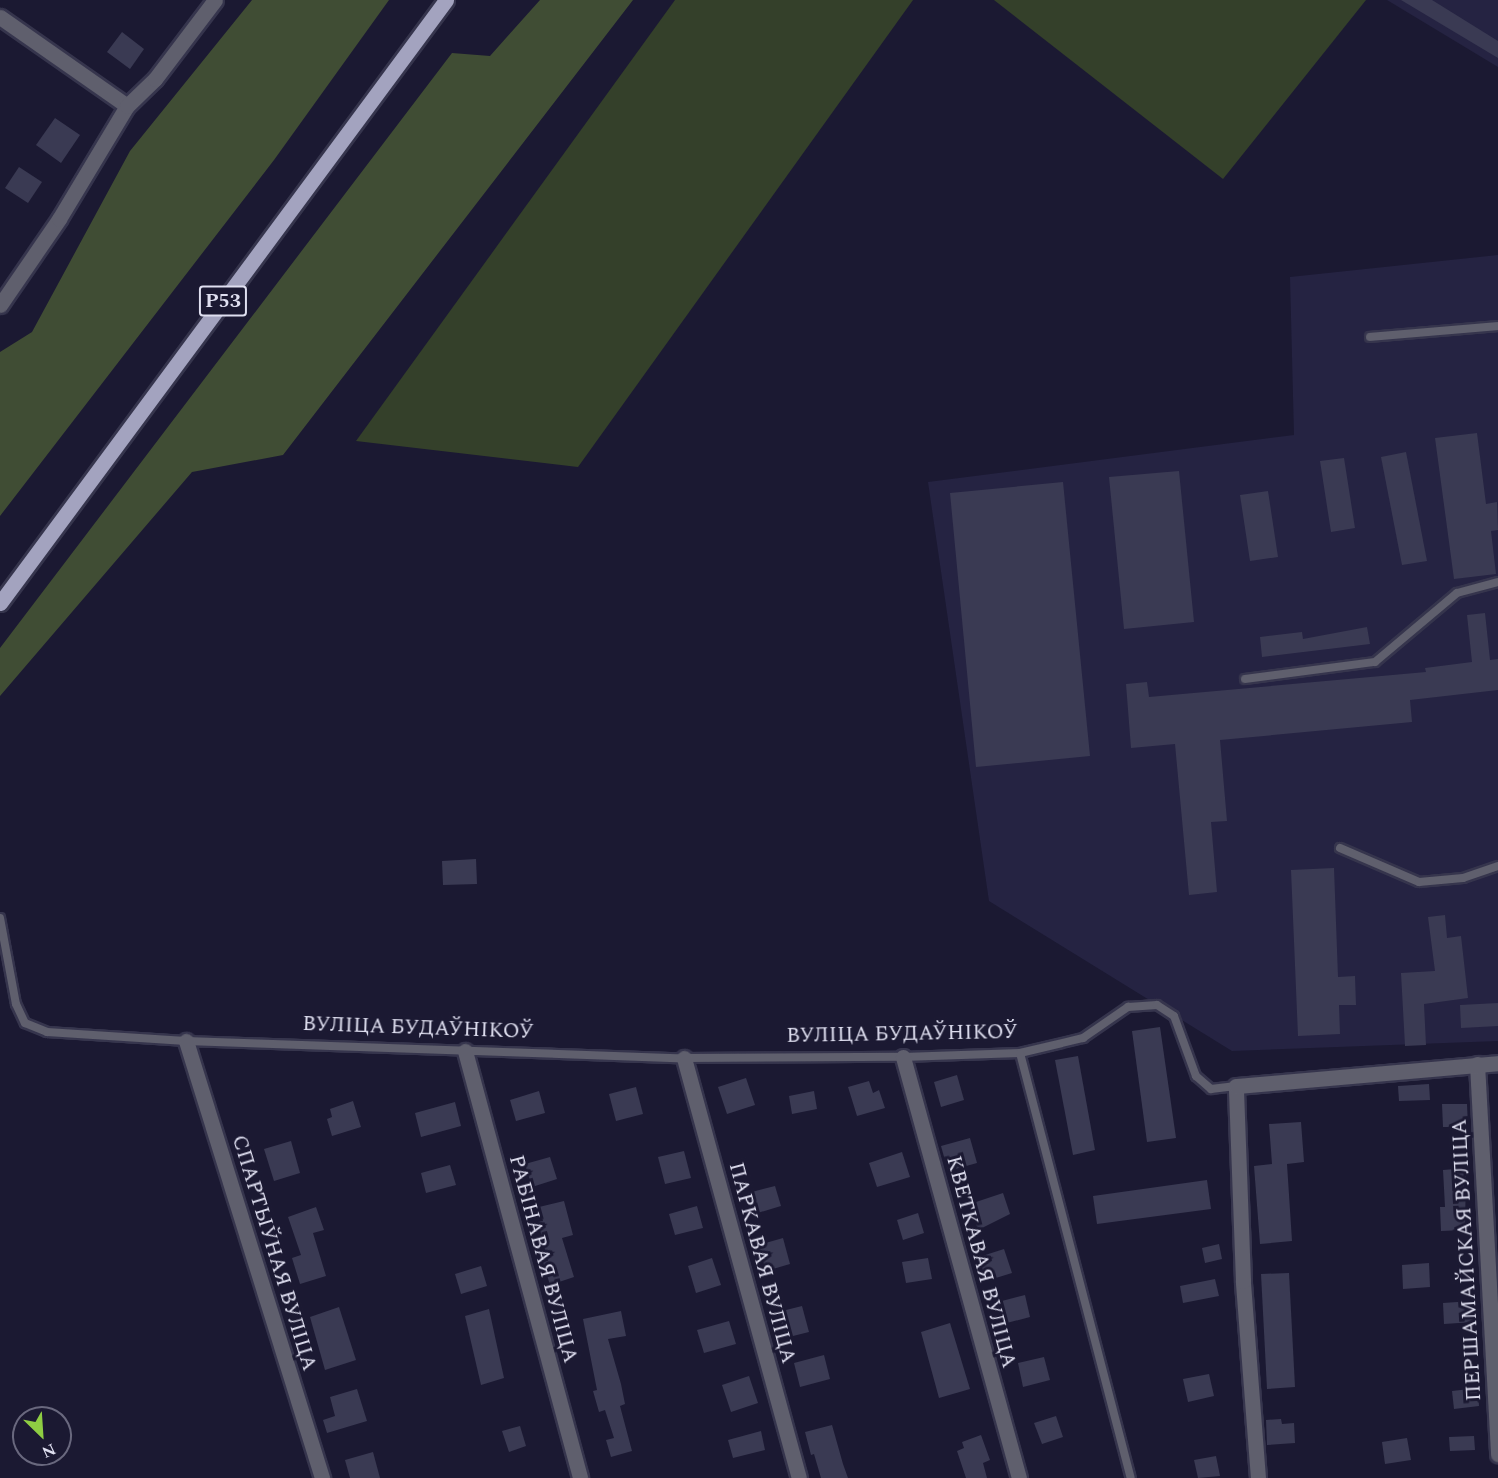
<!DOCTYPE html>
<html>
<head>
<meta charset="utf-8">
<style>
  body { margin:0 }
  #map { position:relative; width:1498px; height:1478px; overflow:hidden; background:#1b1932; font-family:Spectral,serif }
  div>[style] { position:absolute }
  [style*='--x'] { left:calc(var(--x)*1px); top:calc(var(--y)*1px); width:calc(var(--w)*1px); rotate:calc(var(--a)*1deg) }
  .built>* { inset:0; background:#252342 }
  .green>* { inset:0; background:#34402a }
  .forest>* { inset:0; background:#404d34 }
  .building>* { inset:0; background:#3a3a53 }
  .roads { filter:drop-shadow(2px 0 #36354d) drop-shadow(-2px 0 #36354d) drop-shadow(0 2px #36354d) drop-shadow(0 -2px #36354d) }
  .service>* { height:8px; margin:-4px; padding:0 4px; transform-origin:4px; border-radius:4px; background:#5f5f6d }
  .minor>* { height:15px; margin:-7.5px; padding:0 7.5px; transform-origin:7.5px; border-radius:7.5px; background:#5f5f6d }
  .primary>* { height:15px; margin:-7.5px; padding:0 7.5px; transform-origin:7.5px; border-radius:7.5px; background:#a3a3bf }
  span { translate:-50% -50%; white-space:nowrap; text-align:center; line-height:1.15; -webkit-text-stroke:6px #1b1932; paint-order:stroke }
  .shield-label span { padding:2px 4px; background:#1b1932; border:2px solid; border-radius:4px; -webkit-text-stroke-width:0 }
  .shield-label { font-size:20px; color:#dfdff0; font-weight:700 }
  .street-label { font-size:21px; color:#dfdff0 }
  .north { position:absolute; left:12px; top:1406px; width:60px; height:60px; box-sizing:border-box; background:#1b1932; border:2px solid #69687e; border-radius:50%; rotate:155deg; font-size:16px; font-weight:700; line-height:24px; text-align:center; color:#dfdff0 }
  .north::after { content:''; display:block; margin:auto; width:21px; height:27px; background:#8ecd43; clip-path:polygon(50% 0,100% 100%,50% 72%,0 100%) }
</style>
</head>
<body>
<div id="map">
  <div class="built">
    <div style="clip-path:polygon(1387px 0,1498px 0,1498px 67px)"></div>
    <div style="clip-path:polygon(1498px 255px,1498px 1041px,1232px 1051px,989px 901px,928px 482px,1294px 435px,1290px 277px)"></div>
  </div>
  <div class="green">
    <div style="clip-path:polygon(675px 0,913px 0,578px 467px,356px 441px)"></div>
    <div style="clip-path:polygon(994px 0,1366px 0,1223px 179px)"></div>
  </div>
  <div class="forest">
    <div style="clip-path:polygon(252px 0,389px 0,274px 160px,0 516px,0 352px,32px 332px,130px 151px)"></div>
    <div style="clip-path:polygon(540px 0,633px 0,283px 455px,192px 472px,0 696px,0 648px,452px 53px,490px 56px)"></div>
  </div>
  <div class="building">
    <div style="clip-path:polygon(1401px 0,1432px 0,1498px 41px,1498px 58px)"></div>
    <div style="clip-path:polygon(122px 32px,144px 49px,130px 69px,107px 52px)"></div>
    <div style="clip-path:polygon(55px 118px,80px 135px,61px 163px,36px 145px)"></div>
    <div style="clip-path:polygon(19px 167px,42px 182px,28px 203px,5px 188px)"></div>
    <div style="clip-path:polygon(1477px 433px,1486px 504px,1497px 502px,1498px 530px,1491px 531px,1496px 574px,1454px 579px,1435px 438px)"></div>
    <div style="clip-path:polygon(1406px 452px,1427px 561px,1402px 565px,1381px 457px)"></div>
    <div style="clip-path:polygon(1344px 458px,1355px 528px,1331px 532px,1320px 461px)"></div>
    <div style="clip-path:polygon(1179px 471px,1194px 622px,1124px 629px,1109px 477px)"></div>
    <div style="clip-path:polygon(1063px 482px,1090px 756px,976px 767px,950px 493px)"></div>
    <div style="clip-path:polygon(1268px 491px,1278px 557px,1250px 561px,1240px 495px)"></div>
    <div style="clip-path:polygon(1485px 613px,1490px 660px,1498px 659px,1498px 690px,1410px 700px,1412px 722px,1220px 740px,1227px 821px,1211px 822px,1217px 892px,1189px 895px,1175px 744px,1131px 748px,1126px 684px,1147px 682px,1149px 697px,1426px 672px,1425px 668px,1472px 662px,1467px 615px)"></div>
    <div style="clip-path:polygon(1367px 627px,1370px 644px,1262px 657px,1260px 637px,1302px 632px,1303px 639px)"></div>
    <div style="clip-path:polygon(476px 859px,477px 884px,443px 885px,442px 861px)"></div>
    <div style="clip-path:polygon(1334px 868px,1338px 977px,1355px 976px,1356px 1005px,1339px 1005px,1340px 1034px,1298px 1036px,1291px 870px)"></div>
    <div style="clip-path:polygon(1445px 915px,1447px 938px,1461px 936px,1468px 998px,1424px 1004px,1426px 1045px,1405px 1046px,1401px 973px,1435px 971px,1428px 917px)"></div>
    <div style="clip-path:polygon(1498px 1003px,1498px 1026px,1461px 1028px,1460px 1005px)"></div>
    <div style="clip-path:polygon(1160px 1027px,1176px 1138px,1147px 1142px,1132px 1031px)"></div>
    <div style="clip-path:polygon(1078px 1056px,1095px 1150px,1073px 1155px,1055px 1060px)"></div>
    <div style="clip-path:polygon(957px 1075px,964px 1100px,941px 1107px,934px 1082px)"></div>
    <div style="clip-path:polygon(746px 1078px,755px 1105px,727px 1114px,718px 1087px)"></div>
    <div style="clip-path:polygon(869px 1081px,873px 1093px,879px 1090px,885px 1108px,857px 1116px,848px 1087px)"></div>
    <div style="clip-path:polygon(1429px 1084px,1430px 1100px,1399px 1101px,1398px 1086px)"></div>
    <div style="clip-path:polygon(636px 1087px,643px 1114px,616px 1121px,609px 1094px)"></div>
    <div style="clip-path:polygon(539px 1091px,545px 1113px,516px 1121px,510px 1100px)"></div>
    <div style="clip-path:polygon(814px 1091px,817px 1109px,792px 1114px,789px 1096px)"></div>
    <div style="clip-path:polygon(353px 1101px,361px 1127px,332px 1136px,327px 1119px,332px 1117px,330px 1109px)"></div>
    <div style="clip-path:polygon(455px 1102px,461px 1126px,421px 1137px,415px 1113px)"></div>
    <div style="clip-path:polygon(1442px 1104px,1467px 1104px,1468px 1127px,1443px 1127px)"></div>
    <div style="clip-path:polygon(1301px 1122px,1304px 1162px,1287px 1164px,1292px 1241px,1260px 1244px,1254px 1166px,1272px 1164px,1269px 1124px)"></div>
    <div style="clip-path:polygon(970px 1138px,977px 1163px,948px 1171px,941px 1146px)"></div>
    <div style="clip-path:polygon(291px 1141px,300px 1173px,274px 1181px,264px 1149px)"></div>
    <div style="clip-path:polygon(684px 1151px,691px 1178px,665px 1184px,658px 1157px)"></div>
    <div style="clip-path:polygon(902px 1152px,910px 1177px,877px 1187px,869px 1163px)"></div>
    <div style="clip-path:polygon(550px 1157px,557px 1179px,532px 1187px,525px 1164px)"></div>
    <div style="clip-path:polygon(450px 1165px,456px 1185px,426px 1193px,421px 1173px)"></div>
    <div style="clip-path:polygon(1466px 1168px,1465px 1230px,1441px 1231px,1440px 1207px,1445px 1207px,1443px 1170px)"></div>
    <div style="clip-path:polygon(1207px 1180px,1211px 1209px,1097px 1224px,1093px 1196px)"></div>
    <div style="clip-path:polygon(775px 1186px,781px 1206px,754px 1214px,748px 1193px)"></div>
    <div style="clip-path:polygon(1003px 1193px,1010px 1214px,978px 1230px,970px 1204px)"></div>
    <div style="clip-path:polygon(564px 1201px,573px 1235px,562px 1238px,574px 1277px,550px 1285px,543px 1262px,548px 1261px,538px 1222px,543px 1221px,539px 1207px)"></div>
    <div style="clip-path:polygon(697px 1206px,703px 1228px,675px 1235px,669px 1214px)"></div>
    <div style="clip-path:polygon(316px 1207px,324px 1230px,313px 1233px,326px 1276px,300px 1284px,292px 1258px,301px 1255px,288px 1217px)"></div>
    <div style="clip-path:polygon(918px 1213px,924px 1233px,903px 1240px,897px 1220px)"></div>
    <div style="clip-path:polygon(783px 1238px,790px 1264px,766px 1271px,758px 1245px)"></div>
    <div style="clip-path:polygon(1219px 1244px,1222px 1259px,1205px 1263px,1202px 1248px)"></div>
    <div style="clip-path:polygon(1004px 1249px,1012px 1273px,986px 1281px,979px 1257px)"></div>
    <div style="clip-path:polygon(712px 1258px,721px 1285px,696px 1293px,688px 1266px)"></div>
    <div style="clip-path:polygon(928px 1258px,932px 1279px,906px 1283px,902px 1262px)"></div>
    <div style="clip-path:polygon(1429px 1263px,1430px 1287px,1403px 1289px,1402px 1265px)"></div>
    <div style="clip-path:polygon(481px 1266px,487px 1286px,461px 1294px,455px 1274px)"></div>
    <div style="clip-path:polygon(1289px 1273px,1295px 1387px,1267px 1389px,1261px 1274px)"></div>
    <div style="clip-path:polygon(1215px 1279px,1219px 1296px,1183px 1303px,1180px 1286px)"></div>
    <div style="clip-path:polygon(1025px 1295px,1030px 1317px,1003px 1324px,998px 1302px)"></div>
    <div style="clip-path:polygon(1472px 1301px,1474px 1322px,1444px 1324px,1443px 1303px)"></div>
    <div style="clip-path:polygon(802px 1306px,809px 1332px,785px 1338px,778px 1312px)"></div>
    <div style="clip-path:polygon(339px 1307px,356px 1360px,325px 1370px,310px 1317px)"></div>
    <div style="clip-path:polygon(489px 1309px,504px 1378px,481px 1385px,465px 1316px)"></div>
    <div style="clip-path:polygon(621px 1311px,626px 1336px,608px 1339px,621px 1384px,625px 1404px,620px 1406px,632px 1451px,611px 1457px,606px 1440px,614px 1438px,605px 1410px,599px 1412px,593px 1391px,597px 1390px,583px 1319px)"></div>
    <div style="clip-path:polygon(729px 1321px,736px 1344px,704px 1353px,697px 1330px)"></div>
    <div style="clip-path:polygon(950px 1323px,970px 1389px,939px 1398px,921px 1332px)"></div>
    <div style="clip-path:polygon(824px 1355px,830px 1379px,800px 1387px,794px 1363px)"></div>
    <div style="clip-path:polygon(1044px 1357px,1050px 1380px,1023px 1387px,1018px 1363px)"></div>
    <div style="clip-path:polygon(1209px 1374px,1214px 1396px,1188px 1402px,1183px 1379px)"></div>
    <div style="clip-path:polygon(749px 1376px,758px 1403px,731px 1412px,722px 1385px)"></div>
    <div style="clip-path:polygon(1478px 1388px,1479px 1406px,1454px 1409px,1452px 1391px)"></div>
    <div style="clip-path:polygon(357px 1389px,367px 1421px,327px 1433px,323px 1420px,335px 1416px,330px 1397px)"></div>
    <div style="clip-path:polygon(1056px 1416px,1063px 1437px,1042px 1444px,1034px 1423px)"></div>
    <div style="clip-path:polygon(1281px 1419px,1282px 1424px,1294px 1423px,1295px 1443px,1267px 1445px,1266px 1420px)"></div>
    <div style="clip-path:polygon(832px 1425px,843px 1464px,848px 1478px,821px 1478px,814px 1454px,811px 1455px,805px 1432px)"></div>
    <div style="clip-path:polygon(520px 1426px,526px 1446px,509px 1452px,502px 1431px)"></div>
    <div style="clip-path:polygon(761px 1431px,765px 1450px,733px 1458px,728px 1440px)"></div>
    <div style="clip-path:polygon(981px 1435px,990px 1460px,983px 1463px,987px 1478px,966px 1478px,957px 1451px,964px 1448px,962px 1442px)"></div>
    <div style="clip-path:polygon(1474px 1436px,1475px 1450px,1450px 1451px,1449px 1437px)"></div>
    <div style="clip-path:polygon(1407px 1438px,1411px 1460px,1385px 1464px,1382px 1442px)"></div>
    <div style="clip-path:polygon(373px 1452px,380px 1478px,350px 1478px,345px 1460px)"></div>
    <div style="clip-path:polygon(1216px 1456px,1220px 1476px,1198px 1478px,1194px 1460px)"></div>
  </div>
  <div class="roads">
    <div class="service">
      <div style="--x:1370;--y:337;--w:128;--a:-4.9"></div>
      <div style="--x:1245;--y:679;--w:131;--a:-7.5"></div>
      <div style="--x:1375;--y:662;--w:107;--a:-40.1"></div>
      <div style="--x:1457;--y:593;--w:42;--a:-15"></div>
      <div style="--x:1340;--y:848;--w:86;--a:23.3"></div>
      <div style="--x:1419;--y:882;--w:44;--a:-5.2"></div>
      <div style="--x:1463;--y:878;--w:37;--a:-19"></div>
      <div style="--x:0;--y:918;--w:87;--a:79.5"></div>
      <div style="--x:16;--y:1004;--w:21;--a:65"></div>
      <div style="--x:25;--y:1023;--w:24;--a:22"></div>
      <div style="--x:47;--y:1032;--w:139;--a:3.7"></div>
      <div style="--x:186;--y:1041;--w:498;--a:2"></div>
      <div style="--x:684;--y:1058;--w:219;--a:-0.3"></div>
      <div style="--x:903;--y:1057;--w:117;--a:-2"></div>
      <div style="--x:1020;--y:1053;--w:65;--a:-13.4"></div>
      <div style="--x:1083;--y:1038;--w:55;--a:-34.6"></div>
      <div style="--x:1128;--y:1007;--w:29;--a:-4"></div>
      <div style="--x:1157;--y:1005;--w:20;--a:33"></div>
      <div style="--x:1174;--y:1016;--w:64;--a:69.9"></div>
      <div style="--x:1196;--y:1076;--w:20;--a:41"></div>
      <div style="--x:1211;--y:1089;--w:25;--a:-7"></div>
      <div style="--x:1020;--y:1053;--w:439;--a:75.4"></div>
    </div>
    <div class="minor">
      <div style="--x:0;--y:17;--w:155;--a:35"></div>
      <div style="--x:0;--y:305;--w:104;--a:-55.5"></div>
      <div style="--x:59;--y:219;--w:132;--a:-59"></div>
      <div style="--x:127;--y:106;--w:39;--a:-44"></div>
      <div style="--x:155;--y:79;--w:99;--a:-52.8"></div>
      <div style="--x:186;--y:1041;--w:458;--a:72.7"></div>
      <div style="--x:465;--y:1051;--w:442;--a:74.9"></div>
      <div style="--x:903;--y:1057;--w:437;--a:74.6"></div>
      <div style="--x:684;--y:1058;--w:435;--a:74.7"></div>
      <div style="--x:1477;--y:1064;--w:391;--a:86.9"></div>
      <div style="--x:1258;--y:1478;--w:198;--a:-94.4"></div>
      <div style="--x:1243;--y:1281;--w:195;--a:-92.1"></div>
      <div style="--x:1236;--y:1086;--w:263;--a:-5"></div>
    </div>
    <div class="primary">
      <div style="--x:0;--y:603;--w:750;--a:-53.51"></div>
    </div>
  </div>
  <div class="shield-label">
    <span style="left:223px;top:301px">Р53</span>
  </div>
  <div class="street-label">
    <span style="left:418px;top:1028px;rotate:2deg">ВУЛІЦА БУДАЎНІКОЎ</span>
    <span style="left:902px;top:1034px;rotate:-1deg">ВУЛІЦА БУДАЎНІКОЎ</span>
    <span style="left:274px;top:1253px;rotate:73deg">СПАРТЫЎНАЯ ВУЛІЦА</span>
    <span style="left:543px;top:1259px;rotate:75deg">РАБІНАВАЯ ВУЛІЦА</span>
    <span style="left:1467px;top:1260px;rotate:-93deg">ПЕРШАМАЙСКАЯ ВУЛІЦА</span>
    <span style="left:981px;top:1262px;rotate:75deg">КВЕТКАВАЯ ВУЛІЦА</span>
    <span style="left:762px;top:1263px;rotate:75deg">ПАРКАВАЯ ВУЛІЦА</span>
  </div>
  <div class="north">N</div>
</div>
</body>
</html>
